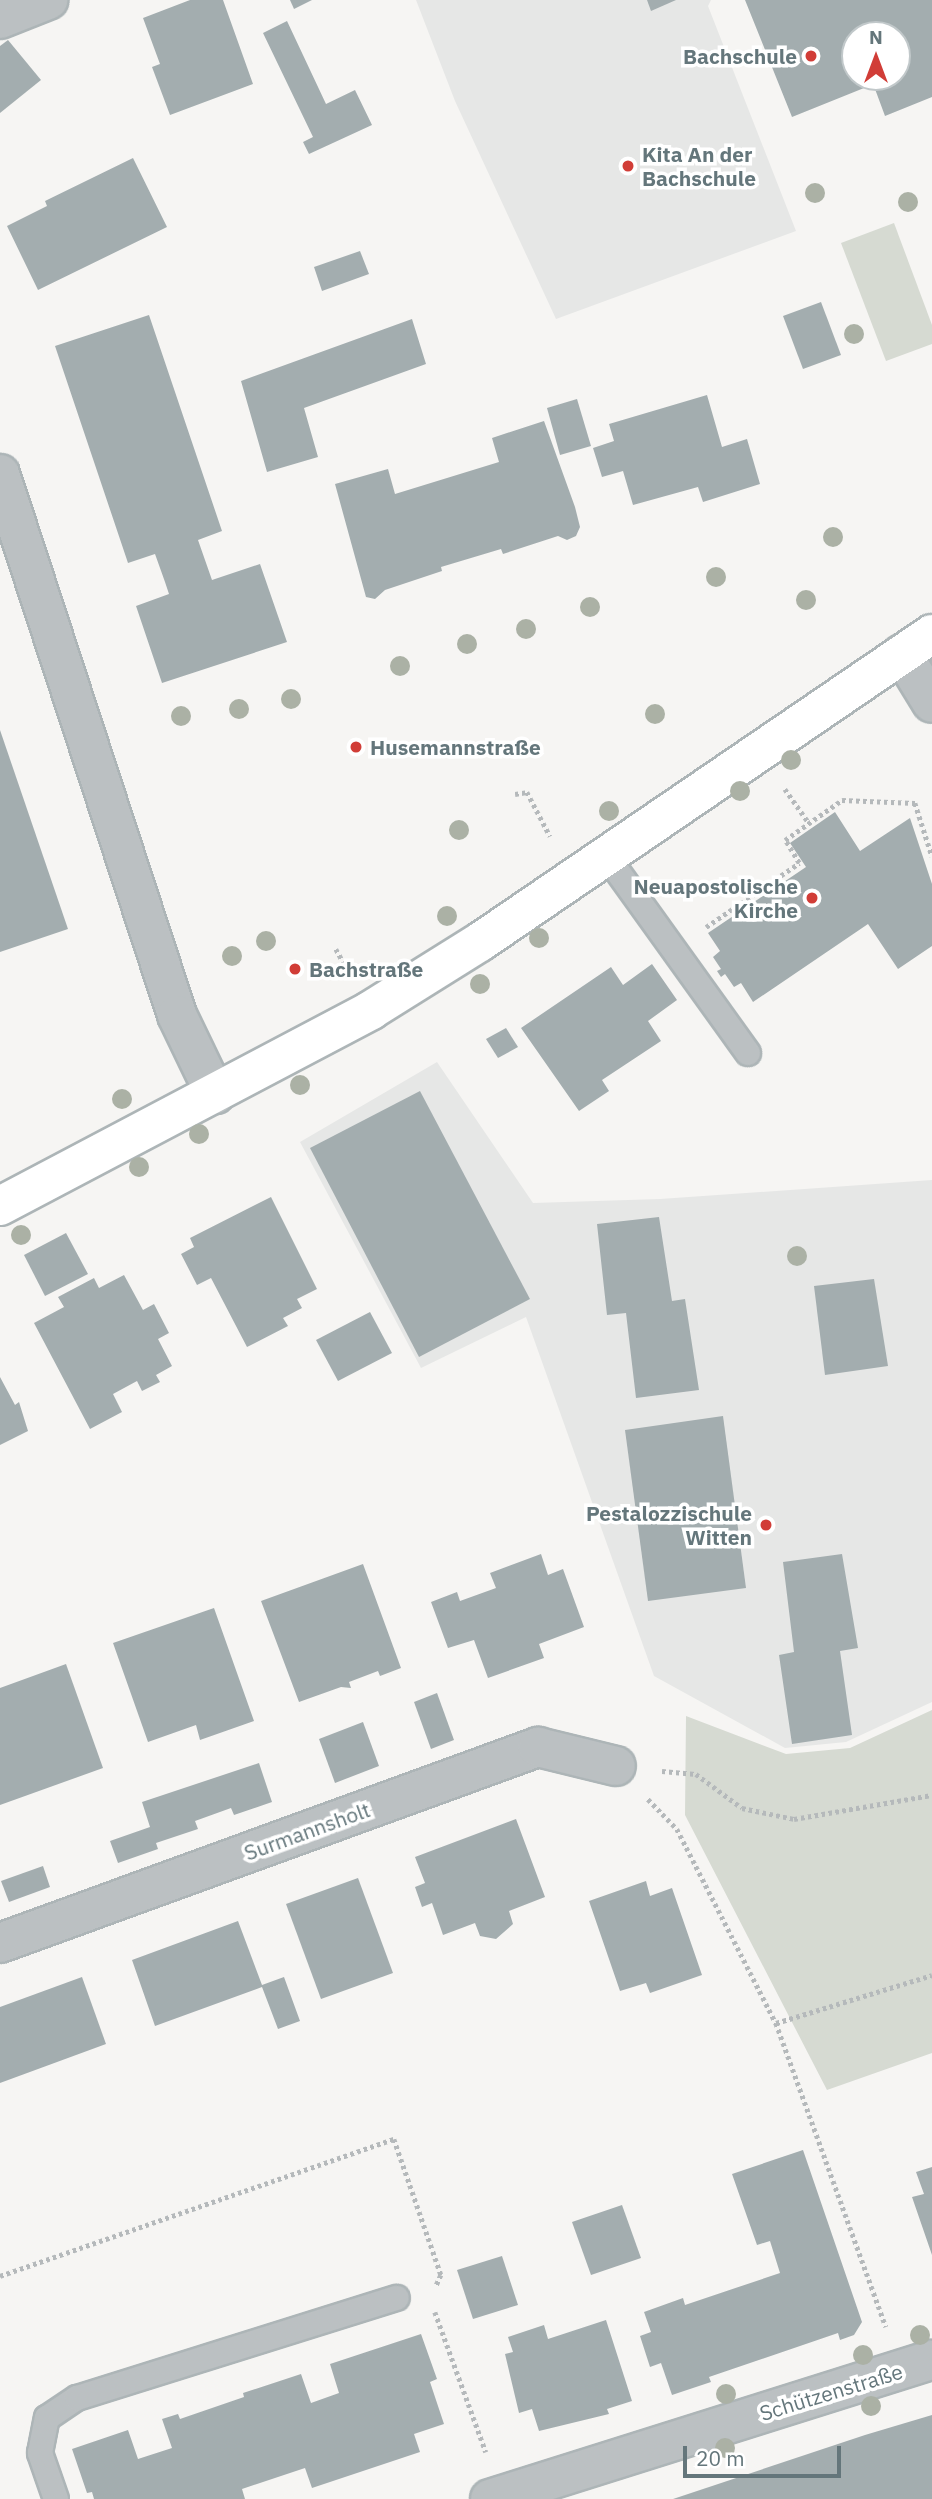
<!DOCTYPE html>
<html>
<head>
<meta charset="utf-8">
<style>
  body { margin:0 }
  #map { position:relative; width:932px; height:2499px; overflow:hidden; background:#f6f5f3; font-family:"IBM Plex Sans",sans-serif }
  div>[style] { position:absolute }
  [style*='--x'] { left:calc(var(--x)*1px); top:calc(var(--y)*1px); width:calc(var(--w)*1px); rotate:calc(var(--a)*1deg) }
  .built>* { inset:0; background:#e6e7e6 }
  .green>* { inset:0; background:#d6dad2 }
  .building>* { inset:0; background:#a3adaf }
  .path>* { height:4.5px; margin-top:-2.25px; transform-origin:0; background:repeating-linear-gradient(90deg,#b5b9bb 0 3.5px,transparent 0 7px) }
  .roads { filter:drop-shadow(2px 0 #adb5b7) drop-shadow(-2px 0 #adb5b7) drop-shadow(0 2px #adb5b7) drop-shadow(0 -2px #adb5b7) }
  .service>* { height:24px; margin:-12px; padding:0 12px; transform-origin:12px; border-radius:12px; background:#bbc0c2 }
  .minor>* { height:38px; margin:-19px; padding:0 19px; transform-origin:19px; border-radius:19px; background:#bbc0c2 }
  .secondary>* { height:38px; margin:-19px; padding:0 19px; transform-origin:19px; border-radius:19px; background:#fff }
  .trees>* { width:20px; height:20px; margin:-10px; border-radius:50%; background:#abb1a5 }
  .dots>* { width:19px; height:19px; translate:-50% -50%; box-sizing:border-box; border:4px solid #fff; border-radius:50% }
  span { translate:-50% -50%; white-space:nowrap; text-align:center; line-height:1.15; -webkit-text-stroke:7px #fff; paint-order:stroke }
  .poi-label { font-size:21px; color:#64767b; font-weight:700 }
  .right { translate:-100% -50%; text-align:right }
  .left { translate:0 -50%; text-align:left }
  .street-label { font-size:21px; color:#64767b }
  .north { position:absolute; left:841px; top:21px; width:70px; height:70px; box-sizing:border-box; background:#fff; border:2px solid #c1c8ca; border-radius:50%; rotate:0deg; font-size:19px; font-weight:700; line-height:28px; text-align:center; color:#64767b }
  .north::after { content:''; display:block; margin:auto; width:24px; height:32px; background:#d13d37; clip-path:polygon(50% 0,100% 100%,50% 72%,0 100%) }
  .scale { position:absolute; left:683px; top:2446px; width:158px; height:32px; box-sizing:border-box; border:4px solid #64767b; border-top:0; padding-left:9px; font-size:21px; line-height:24px; white-space:nowrap; color:#64767b; -webkit-text-stroke:5px #fff; paint-order:stroke }
</style>
</head>
<body>
<div id="map">
  <div class="built">
    <div style="clip-path:polygon(416px 0,711px 0,708px 6px,796px 231px,556px 319px,455px 101px)"></div>
    <div style="clip-path:polygon(437px 1062px,533px 1203px,660px 1199px,932px 1180px,932px 1702px,846px 1742px,785px 1748px,654px 1676px,526px 1317px,421px 1368px,300px 1142px)"></div>
  </div>
  <div class="green">
    <div style="clip-path:polygon(894px 223px,932px 325px,932px 344px,886px 361px,841px 243px)"></div>
    <div style="clip-path:polygon(932px 1710px,932px 2053px,827px 2090px,685px 1815px,686px 1716px,786px 1754px,850px 1748px)"></div>
  </div>
  <div class="building">
    <div style="clip-path:polygon(190px 0,223px 0,253px 84px,170px 115px,152px 67px,160px 64px,143px 18px)"></div>
    <div style="clip-path:polygon(290px 0,312px 0,294px 9px)"></div>
    <div style="clip-path:polygon(647px 0,676px 0,651px 11px)"></div>
    <div style="clip-path:polygon(evenodd,745px 0,932px 0,932px 97px,885px 116px,875px 89px,869px 86px,792px 117px,745px 0,855px 35px,897px 35px,897px 77px,855px 77px,855px 35px)"></div>
    <div style="clip-path:polygon(287px 21px,326px 104px,355px 90px,372px 125px,309px 154px,303px 142px,313px 137px,263px 33px)"></div>
    <div style="clip-path:polygon(8px 40px,41px 80px,0 113px,0 46px)"></div>
    <div style="clip-path:polygon(133px 158px,167px 227px,38px 290px,7px 226px,47px 206px,45px 201px)"></div>
    <div style="clip-path:polygon(360px 251px,369px 274px,322px 291px,314px 267px)"></div>
    <div style="clip-path:polygon(821px 302px,841px 355px,803px 369px,783px 316px)"></div>
    <div style="clip-path:polygon(149px 315px,222px 531px,198px 540px,212px 580px,260px 564px,287px 642px,162px 683px,136px 606px,169px 594px,165px 582px,155px 554px,128px 563px,55px 346px)"></div>
    <div style="clip-path:polygon(412px 319px,426px 364px,304px 408px,318px 457px,267px 472px,241px 381px)"></div>
    <div style="clip-path:polygon(707px 395px,722px 447px,747px 439px,760px 484px,703px 502px,698px 487px,633px 505px,623px 471px,602px 477px,593px 448px,614px 441px,609px 424px)"></div>
    <div style="clip-path:polygon(577px 399px,591px 446px,560px 455px,547px 408px)"></div>
    <div style="clip-path:polygon(544px 421px,575px 507px,580px 527px,576px 536px,567px 540px,558px 536px,503px 554px,501px 549px,441px 567px,442px 571px,385px 590px,375px 599px,366px 597px,335px 484px,388px 469px,395px 494px,499px 462px,492px 438px)"></div>
    <div style="clip-path:polygon(0 730px,68px 929px,0 952px)"></div>
    <div style="clip-path:polygon(835px 812px,860px 851px,910px 818px,932px 884px,932px 946px,898px 969px,868px 924px,753px 1002px,741px 983px,734px 987px,725px 974px,721px 977px,717px 971px,721px 969px,713px 957px,720px 951px,708px 933px,806px 867px,790px 843px)"></div>
    <div style="clip-path:polygon(652px 964px,677px 1000px,648px 1021px,661px 1041px,602px 1080px,609px 1091px,579px 1111px,521px 1028px,611px 967px,623px 985px)"></div>
    <div style="clip-path:polygon(506px 1028px,518px 1047px,498px 1058px,486px 1039px)"></div>
    <div style="clip-path:polygon(420px 1091px,530px 1299px,419px 1357px,310px 1148px)"></div>
    <div style="clip-path:polygon(271px 1197px,317px 1289px,297px 1299px,302px 1308px,283px 1318px,288px 1326px,247px 1347px,211px 1278px,197px 1285px,181px 1254px,194px 1247px,190px 1238px)"></div>
    <div style="clip-path:polygon(659px 1217px,672px 1301px,685px 1299px,699px 1390px,636px 1398px,626px 1313px,607px 1315px,597px 1224px)"></div>
    <div style="clip-path:polygon(66px 1233px,88px 1274px,45px 1296px,24px 1255px)"></div>
    <div style="clip-path:polygon(124px 1275px,143px 1310px,154px 1304px,169px 1333px,158px 1339px,172px 1366px,156px 1375px,160px 1382px,142px 1391px,137px 1381px,113px 1394px,122px 1412px,90px 1429px,34px 1323px,64px 1307px,58px 1297px,94px 1278px,99px 1288px)"></div>
    <div style="clip-path:polygon(874px 1279px,888px 1366px,825px 1375px,814px 1286px)"></div>
    <div style="clip-path:polygon(370px 1312px,392px 1353px,338px 1381px,316px 1340px)"></div>
    <div style="clip-path:polygon(0 1377px,15px 1405px,19px 1402px,28px 1431px,0 1445px)"></div>
    <div style="clip-path:polygon(723px 1416px,746px 1588px,648px 1601px,625px 1430px)"></div>
    <div style="clip-path:polygon(541px 1554px,548px 1575px,563px 1569px,584px 1627px,539px 1644px,544px 1658px,488px 1678px,474px 1640px,448px 1648px,431px 1602px,457px 1592px,460px 1601px,496px 1588px,490px 1573px)"></div>
    <div style="clip-path:polygon(842px 1554px,858px 1648px,840px 1651px,852px 1735px,792px 1744px,779px 1655px,794px 1652px,783px 1562px)"></div>
    <div style="clip-path:polygon(363px 1564px,401px 1668px,380px 1676px,378px 1671px,349px 1682px,351px 1688px,341px 1687px,299px 1702px,261px 1601px)"></div>
    <div style="clip-path:polygon(214px 1608px,254px 1721px,200px 1740px,196px 1725px,148px 1742px,113px 1643px)"></div>
    <div style="clip-path:polygon(66px 1664px,103px 1768px,0 1805px,0 1688px)"></div>
    <div style="clip-path:polygon(437px 1693px,454px 1740px,431px 1749px,414px 1702px)"></div>
    <div style="clip-path:polygon(363px 1722px,379px 1766px,335px 1783px,319px 1739px)"></div>
    <div style="clip-path:polygon(259px 1763px,272px 1802px,234px 1815px,231px 1808px,195px 1821px,198px 1829px,156px 1843px,158px 1849px,118px 1863px,110px 1841px,150px 1827px,142px 1802px)"></div>
    <div style="clip-path:polygon(516px 1819px,545px 1897px,509px 1911px,513px 1924px,496px 1939px,480px 1936px,475px 1923px,443px 1935px,432px 1903px,422px 1907px,415px 1887px,425px 1883px,415px 1857px)"></div>
    <div style="clip-path:polygon(43px 1866px,50px 1887px,9px 1902px,1px 1881px)"></div>
    <div style="clip-path:polygon(358px 1878px,393px 1973px,321px 1999px,286px 1904px)"></div>
    <div style="clip-path:polygon(646px 1881px,650px 1896px,672px 1888px,702px 1975px,650px 1993px,646px 1983px,620px 1991px,589px 1901px)"></div>
    <div style="clip-path:polygon(238px 1921px,262px 1985px,284px 1977px,300px 2021px,278px 2029px,262px 1987px,155px 2026px,132px 1960px)"></div>
    <div style="clip-path:polygon(82px 1977px,106px 2044px,0 2083px,0 2007px)"></div>
    <div style="clip-path:polygon(803px 2150px,862px 2322px,854px 2335px,840px 2340px,838px 2333px,709px 2377px,711px 2382px,672px 2395px,661px 2363px,650px 2367px,640px 2336px,651px 2332px,644px 2312px,683px 2298px,685px 2305px,780px 2273px,770px 2241px,757px 2245px,732px 2174px)"></div>
    <div style="clip-path:polygon(932px 2167px,932px 2255px,912px 2197px,924px 2194px,916px 2172px)"></div>
    <div style="clip-path:polygon(622px 2205px,641px 2258px,591px 2275px,572px 2222px)"></div>
    <div style="clip-path:polygon(502px 2256px,518px 2305px,473px 2319px,457px 2270px)"></div>
    <div style="clip-path:polygon(606px 2320px,632px 2401px,607px 2409px,609px 2414px,539px 2431px,532px 2409px,519px 2413px,505px 2354px,513px 2352px,508px 2337px,544px 2325px,548px 2339px)"></div>
    <div style="clip-path:polygon(421px 2334px,437px 2379px,430px 2382px,444px 2424px,414px 2434px,420px 2452px,312px 2488px,305px 2468px,242px 2489px,245px 2499px,94px 2499px,92px 2492px,87px 2493px,72px 2449px,128px 2430px,138px 2459px,172px 2448px,162px 2419px,178px 2414px,180px 2419px,244px 2397px,243px 2393px,301px 2374px,311px 2403px,339px 2393px,330px 2364px)"></div>
    <div style="clip-path:polygon(932px 2415px,932px 2499px,673px 2499px,865px 2435px)"></div>
  </div>
  <div class="path">
    <div style="--x:785;--y:789;--w:42;--a:54.8"></div>
    <div style="--x:515;--y:794;--w:12;--a:-9"></div>
    <div style="--x:527;--y:792;--w:50;--a:62.4"></div>
    <div style="--x:706;--y:927;--w:113;--a:-34.5"></div>
    <div style="--x:799;--y:863;--w:27;--a:-121"></div>
    <div style="--x:785;--y:840;--w:70;--a:-35.1"></div>
    <div style="--x:842;--y:800;--w:73;--a:2.4"></div>
    <div style="--x:915;--y:803;--w:56;--a:72.2"></div>
    <div style="--x:336;--y:949;--w:23;--a:61"></div>
    <div style="--x:662;--y:1771;--w:34;--a:5"></div>
    <div style="--x:696;--y:1774;--w:57;--a:36.5"></div>
    <div style="--x:742;--y:1808;--w:53;--a:11.9"></div>
    <div style="--x:794;--y:1819;--w:140;--a:-9.9"></div>
    <div style="--x:648;--y:1799;--w:42;--a:46"></div>
    <div style="--x:677;--y:1829;--w:218;--a:63"></div>
    <div style="--x:776;--y:2023;--w:323;--a:70.1"></div>
    <div style="--x:776;--y:2023;--w:163;--a:-17.1"></div>
    <div style="--x:0;--y:2276;--w:417;--a:-19.2"></div>
    <div style="--x:394;--y:2139;--w:144;--a:70.9"></div>
    <div style="--x:441;--y:2275;--w:12;--a:114"></div>
    <div style="--x:435;--y:2312;--w:149;--a:70"></div>
  </div>
  <div class="roads">
    <div class="service">
      <div style="--x:605;--y:854;--w:245;--a:54.3"></div>
      <div style="--x:56;--y:2499;--w:49;--a:-109.2"></div>
      <div style="--x:40;--y:2453;--w:36;--a:-79"></div>
      <div style="--x:47;--y:2418;--w:36;--a:-34"></div>
      <div style="--x:77;--y:2398;--w:335;--a:-17.4"></div>
    </div>
    <div class="minor">
      <div style="--x:0;--y:19;--w:52;--a:-21.6"></div>
      <div style="--x:0;--y:474;--w:569;--a:71.88"></div>
      <div style="--x:177;--y:1015;--w:88;--a:64.3"></div>
      <div style="--x:902;--y:654;--w:57;--a:58.5"></div>
      <div style="--x:0;--y:1943;--w:573;--a:-20.02"></div>
      <div style="--x:538;--y:1747;--w:80;--a:13.7"></div>
      <div style="--x:490;--y:2499;--w:463;--a:-17.5"></div>
    </div>
    <div class="secondary">
      <div style="--x:0;--y:1206;--w:420;--a:-27.8"></div>
      <div style="--x:371;--y:1010;--w:128;--a:-32"></div>
      <div style="--x:480;--y:942;--w:547;--a:-34.27"></div>
    </div>
  </div>
  <div class="trees">
    <div style="left:815px;top:193px"></div>
    <div style="left:908px;top:202px"></div>
    <div style="left:854px;top:334px"></div>
    <div style="left:833px;top:537px"></div>
    <div style="left:716px;top:577px"></div>
    <div style="left:806px;top:600px"></div>
    <div style="left:590px;top:607px"></div>
    <div style="left:526px;top:629px"></div>
    <div style="left:467px;top:644px"></div>
    <div style="left:400px;top:666px"></div>
    <div style="left:291px;top:699px"></div>
    <div style="left:239px;top:709px"></div>
    <div style="left:655px;top:714px"></div>
    <div style="left:181px;top:716px"></div>
    <div style="left:791px;top:760px"></div>
    <div style="left:740px;top:791px"></div>
    <div style="left:609px;top:811px"></div>
    <div style="left:459px;top:830px"></div>
    <div style="left:447px;top:916px"></div>
    <div style="left:539px;top:938px"></div>
    <div style="left:266px;top:941px"></div>
    <div style="left:232px;top:956px"></div>
    <div style="left:480px;top:984px"></div>
    <div style="left:300px;top:1085px"></div>
    <div style="left:122px;top:1099px"></div>
    <div style="left:199px;top:1134px"></div>
    <div style="left:139px;top:1167px"></div>
    <div style="left:21px;top:1235px"></div>
    <div style="left:797px;top:1256px"></div>
    <div style="left:920px;top:2335px"></div>
    <div style="left:863px;top:2355px"></div>
    <div style="left:726px;top:2394px"></div>
    <div style="left:871px;top:2406px"></div>
    <div style="left:725px;top:2448px"></div>
  </div>
  <div class="dots">
    <div style="left:811px;top:56px;background:#d13d37"></div>
    <div style="left:628px;top:166px;background:#d13d37"></div>
    <div style="left:356px;top:747px;background:#d13d37"></div>
    <div style="left:812px;top:898px;background:#d13d37"></div>
    <div style="left:295px;top:969px;background:#d13d37"></div>
    <div style="left:766px;top:1525px;background:#d13d37"></div>
  </div>
  <div class="poi-label">
    <span class="right" style="left:797px;top:56px">Bachschule</span>
    <span class="left" style="left:642px;top:166px">Kita An der<br>Bachschule</span>
    <span class="left" style="left:370px;top:747px">Husemannstraße</span>
    <span class="right" style="left:798px;top:898px">Neuapostolische<br>Kirche</span>
    <span class="left" style="left:309px;top:969px">Bachstraße</span>
    <span class="right" style="left:752px;top:1525px">Pestalozzischule<br>Witten</span>
  </div>
  <div class="street-label">
    <span style="left:307px;top:1831px;rotate:-20deg">Surmannsholt</span>
    <span style="left:831px;top:2392px;rotate:-17deg">Schützenstraße</span>
  </div>
  <div class="north">N</div>
  <div class="scale">20 m</div>
</div>
</body>
</html>
